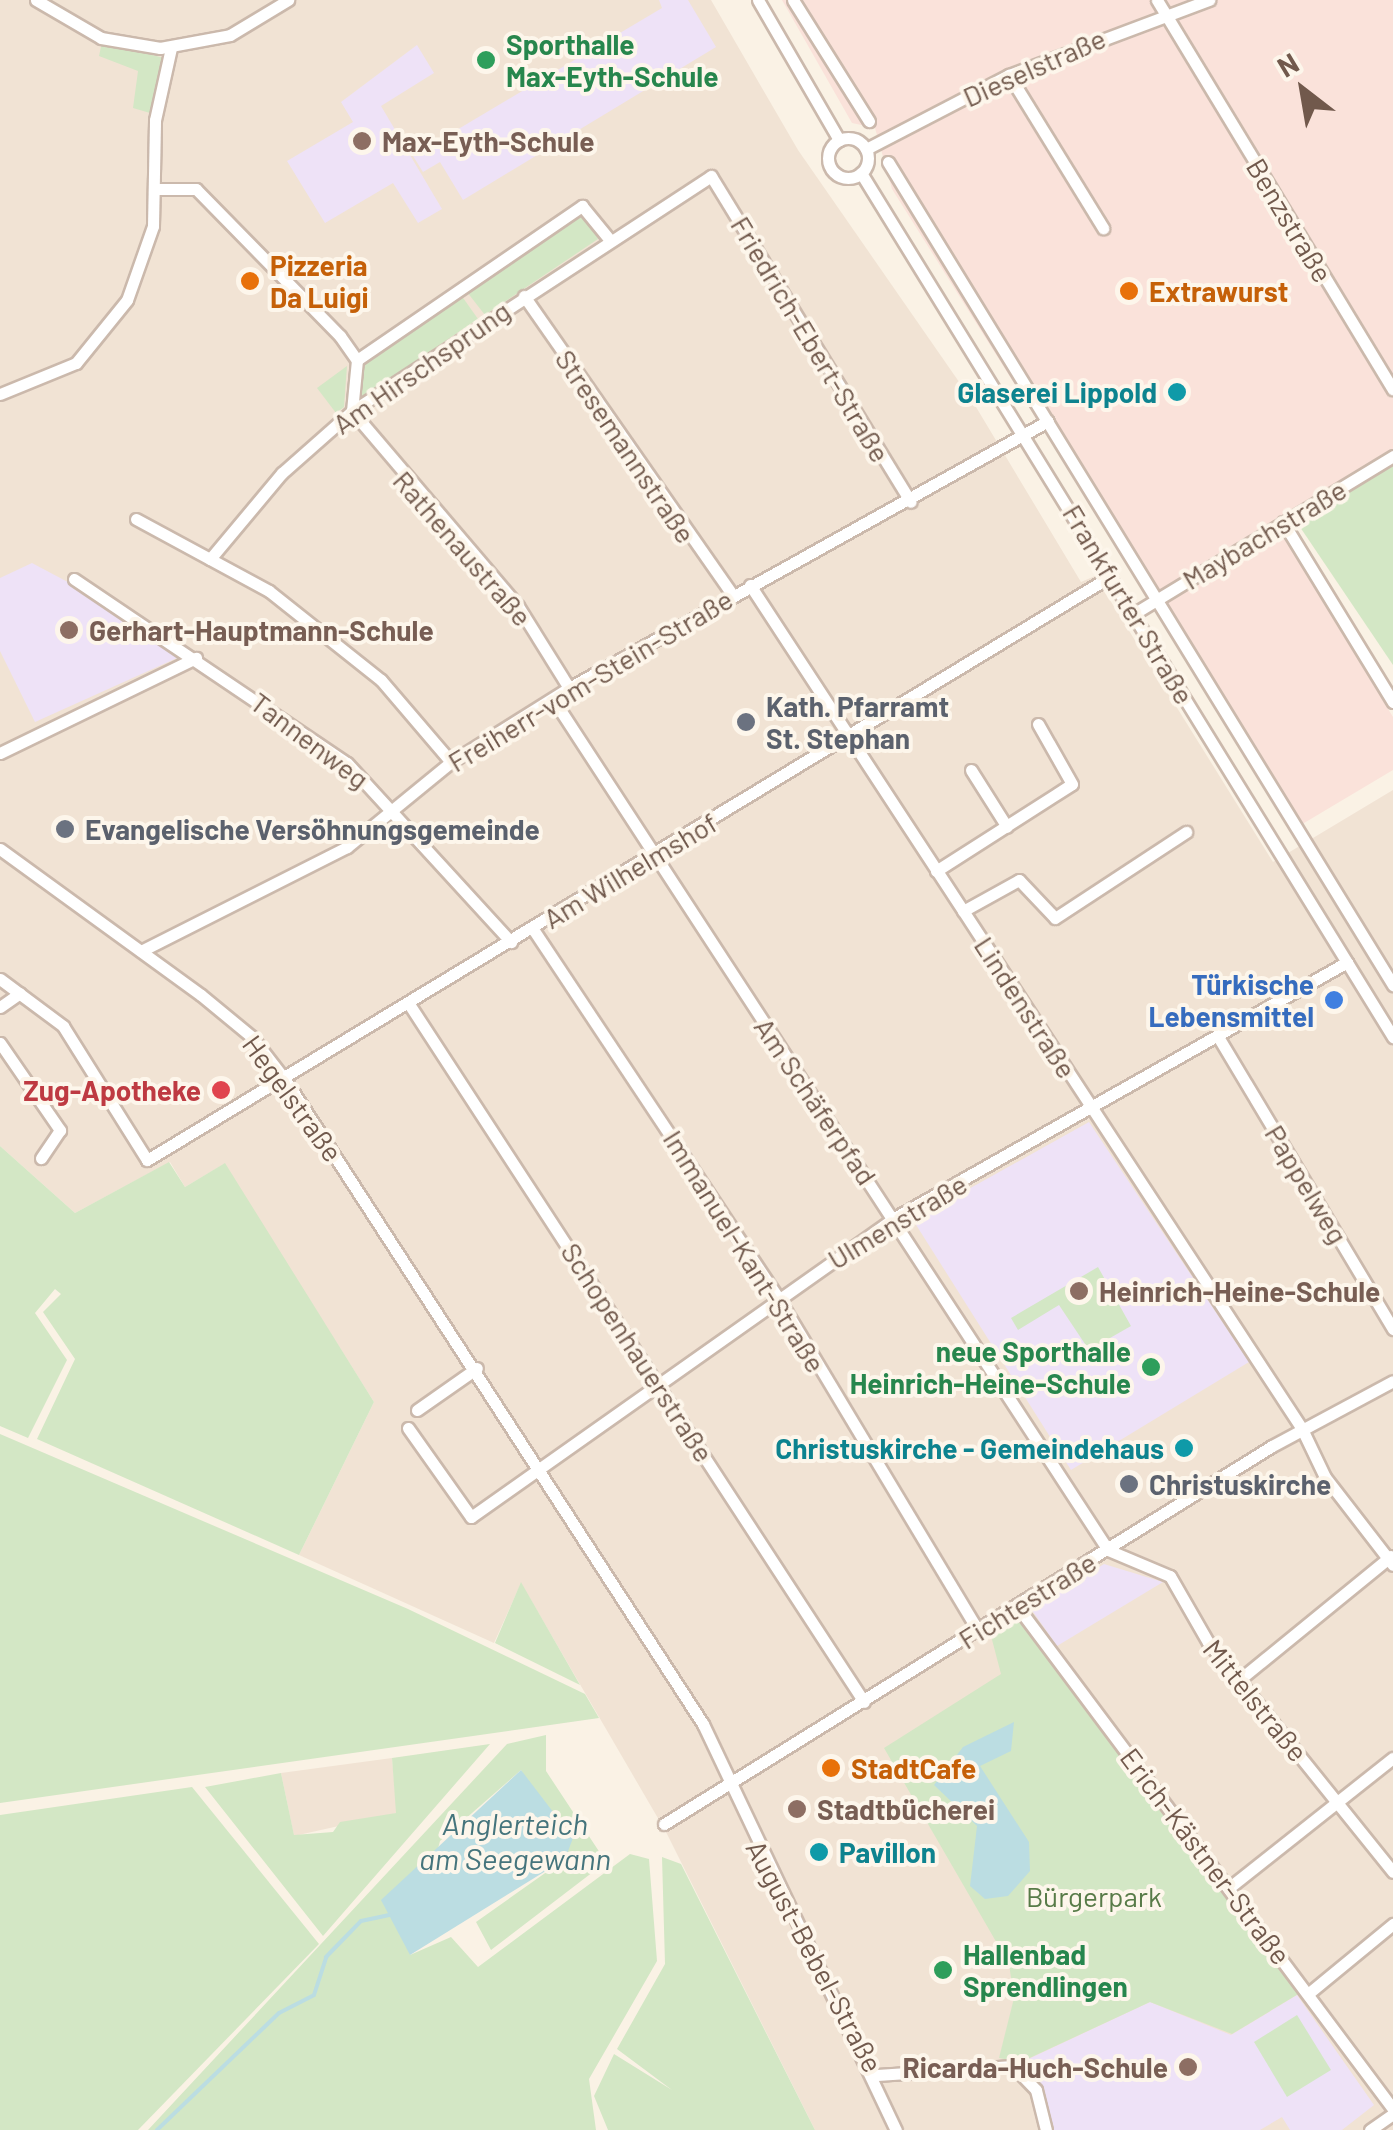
<!DOCTYPE html>
<html>
<head>
<meta charset="utf-8">
<style>
  body { margin:0 }
  #map { position:relative; width:1393px; height:2130px; overflow:hidden; background:#faf2e5; font-family:Barlow,sans-serif }
  div>[style] { position:absolute }
  [style*='--x'] { left:calc(var(--x)*1px); top:calc(var(--y)*1px); width:calc(var(--w)*1px); rotate:calc(var(--a)*1deg) }
  .residential>* { inset:0; background:#f1e3d4 }
  .commercial>* { inset:0; background:#fae2da }
  .education>* { inset:0; background:#eee2f7 }
  .green>* { inset:0; background:#d3e7c5 }
  .water>* { inset:0; background:#bbdde2 }
  .stream>* { height:4px; margin:-2px; padding:0 2px; transform-origin:2px; border-radius:2px; background:#bbdde2 }
  .roads { filter:drop-shadow(2px 0 #cbb9ac) drop-shadow(-2px 0 #cbb9ac) drop-shadow(0 2px #cbb9ac) drop-shadow(0 -2px #cbb9ac) }
  .minor>* { height:11px; margin:-5.5px; padding:0 5.5px; transform-origin:5.5px; border-radius:5.5px; background:#fff }
  .minor>.ring { margin:-5.5px; padding:0; box-sizing:content-box; background:none; border:11px solid #fff; border-radius:50% }
  .dots>* { width:28px; height:28px; translate:-50% -50%; box-sizing:border-box; border:5px solid #fdf6eb; border-radius:50% }
  span { translate:-50% -50%; white-space:nowrap; text-align:center; line-height:1.15; -webkit-text-stroke:8px #fdf6eb; paint-order:stroke }
  .leisure-label { font-size:28px; color:#27864d; font-weight:700 }
  .left { translate:0 -50%; text-align:left }
  .right { translate:-100% -50%; text-align:right }
  .street-label { font-size:28px; color:#71594c }
  .education-label { font-size:28px; color:#785e54; font-weight:700 }
  .food-label { font-size:28px; color:#c56008; font-weight:700 }
  .culture-label { font-size:28px; color:#0d838f; font-weight:700 }
  .worship-label { font-size:28px; color:#5b616d; font-weight:700 }
  .shop-label { font-size:28px; color:#366cbe; font-weight:700 }
  .health-label { font-size:28px; color:#be3a42; font-weight:700 }
  .park-label { font-size:28px; color:#587b48 }
  .water-label { font-size:30px; color:#45747c; font-style:italic }
  .north { position:absolute; left:1253px; top:40px; width:100px; height:100px; -webkit-text-stroke:8px #fdf6eb; paint-order:stroke; rotate:329deg; font-size:28px; font-weight:700; line-height:40px; text-align:center; color:#71594c }
  .north::after { content:''; display:block; margin:auto; width:35px; height:45px; background:#71594c; clip-path:polygon(50% 0,100% 100%,50% 72%,0 100%) }
</style>
</head>
<body>
<div id="map">
  <div class="residential">
    <div style="clip-path:polygon(0 0,711px 0,798px 150px,973px 402px,1081px 582px,1095px 576px,1273px 862px,1393px 790px,1393px 2130px,815px 2130px,666px 1832px,521px 1583px,494px 1643px,299px 1555px,374px 1402px,224px 1164px,185px 1187px,170px 1162px,75px 1213px,0 1146px)"></div>
    <div style="clip-path:polygon(392px 1758px,397px 1813px,294px 1836px,281px 1773px)"></div>
  </div>
  <div class="commercial">
    <div style="clip-path:polygon(782px 0,1393px 0,1393px 450px,1274px 521px,1393px 717px,1393px 770px,1294px 829px,892px 189px,875px 128px,852px 123px)"></div>
  </div>
  <div class="education">
    <div style="clip-path:polygon(659px 0,688px 0,716px 47px,463px 200px,440px 162px,423px 172px,413px 156px,662px 8px)"></div>
    <div style="clip-path:polygon(417px 45px,434px 73px,381px 106px,442px 209px,418px 223px,393px 183px,325px 223px,287px 161px,353px 122px,341px 102px)"></div>
    <div style="clip-path:polygon(32px 563px,111px 605px,177px 658px,35px 722px,0 651px,0 578px)"></div>
    <div style="clip-path:polygon(1089px 1122px,1249px 1362px,1071px 1470px,913px 1220px)"></div>
    <div style="clip-path:polygon(1104px 1564px,1163px 1582px,1057px 1646px,1031px 1609px)"></div>
    <div style="clip-path:polygon(1297px 1995px,1374px 2105px,1342px 2130px,1290px 2130px,1282px 2117px,1260px 2130px,1054px 2130px,1043px 2086px,1022px 2062px,1150px 2002px,1231px 2035px)"></div>
  </div>
  <div class="green">
    <div style="clip-path:polygon(102px 42px,164px 58px,150px 113px,133px 108px,138px 71px,99px 56px)"></div>
    <div style="clip-path:polygon(583px 211px,598px 239px,485px 315px,467px 292px)"></div>
    <div style="clip-path:polygon(461px 295px,478px 319px,361px 398px,364px 361px)"></div>
    <div style="clip-path:polygon(347px 366px,344px 407px,336px 413px,317px 388px)"></div>
    <div style="clip-path:polygon(1393px 462px,1393px 665px,1300px 527px)"></div>
    <div style="clip-path:polygon(0 1146px,75px 1213px,169px 1162px,185px 1187px,225px 1163px,374px 1402px,299px 1555px,37px 1439px,75px 1359px,43px 1312px,61px 1294px,55px 1289px,35px 1313px,67px 1360px,28px 1438px,0 1426px)"></div>
    <div style="clip-path:polygon(1098px 1267px,1131px 1326px,1089px 1350px,1059px 1305px,1018px 1330px,1011px 1318px)"></div>
    <div style="clip-path:polygon(0 1434px,408px 1609px,585px 1694px,599px 1718px,0 1803px)"></div>
    <div style="clip-path:polygon(521px 1582px,580px 1685px,495px 1643px)"></div>
    <div style="clip-path:polygon(1016px 1615px,1043px 1648px,1300px 1993px,1232px 2034px,1150px 2002px,1021px 2062px,999px 2058px,1014px 1998px,1009px 1964px,884px 1748px,1001px 1674px,990px 1632px)"></div>
    <div style="clip-path:polygon(546px 1735px,546px 1771px,606px 1862px,491px 1950px,476px 1922px,565px 1859px,521px 1770px,440px 1841px,410px 1955px,451px 1937px,478px 1967px,630px 1854px,649px 1859px,657px 1961px,589px 2079px,596px 2130px,148px 2130px,507px 1744px)"></div>
    <div style="clip-path:polygon(490px 1744px,323px 1936px,205px 1787px,281px 1773px,294px 1835px,333px 1832px,340px 1822px,396px 1813px,392px 1758px)"></div>
    <div style="clip-path:polygon(192px 1787px,319px 1944px,138px 2130px,0 2130px,0 1815px)"></div>
    <div style="clip-path:polygon(662px 1857px,681px 1864px,815px 2130px,608px 2130px,594px 2096px,614px 2054px,672px 2090px,617px 2049px,665px 1964px)"></div>
    <div style="clip-path:polygon(1297px 2015px,1331px 2070px,1287px 2097px,1254px 2042px)"></div>
  </div>
  <div class="water">
    <div style="clip-path:polygon(1014px 1722px,1011px 1751px,980px 1766px,1029px 1842px,1030px 1871px,1008px 1896px,985px 1899px,970px 1886px,977px 1826px,934px 1785px,963px 1747px)"></div>
    <div style="clip-path:polygon(521px 1770px,573px 1838px,565px 1859px,410px 1955px,381px 1900px)"></div>
  </div>
  <div class="stream">
    <div style="--x:157;--y:2130;--w:169;--a:-43.8"></div>
    <div style="--x:279;--y:2013;--w:39;--a:-27"></div>
    <div style="--x:314;--y:1995;--w:40;--a:-72"></div>
    <div style="--x:326;--y:1957;--w:50;--a:-45.8"></div>
    <div style="--x:361;--y:1921;--w:29;--a:-12"></div>
  </div>
  <div class="roads">
    <div class="minor">
      <div style="--x:36;--y:0;--w:75;--a:30.3"></div>
      <div style="--x:101;--y:38;--w:60;--a:9.6"></div>
      <div style="--x:160;--y:48;--w:71;--a:-10.5"></div>
      <div style="--x:230;--y:35;--w:68;--a:-31.1"></div>
      <div style="--x:758;--y:0;--w:162;--a:59.9"></div>
      <div style="--x:793;--y:0;--w:143;--a:57.9"></div>
      <div style="--x:1157;--y:0;--w:455;--a:58.8"></div>
      <div style="--x:1009;--y:75;--w:180;--a:58.4"></div>
      <div class="ring" style="left:828px;top:138px;width:29px;height:29px"></div>
      <div style="--x:866;--y:149;--w:161;--a:-27.4"></div>
      <div style="--x:1009;--y:75;--w:214;--a:-20.6"></div>
      <div style="--x:888;--y:162;--w:966;--a:58.47"></div>
      <div style="--x:861;--y:173;--w:1015;--a:58.38"></div>
      <div style="--x:155;--y:189;--w:41;--a:0"></div>
      <div style="--x:196;--y:189;--w:206;--a:45.6"></div>
      <div style="--x:340;--y:336;--w:29;--a:55"></div>
      <div style="--x:357;--y:360;--w:51;--a:95.6"></div>
      <div style="--x:524;--y:296;--w:362;--a:55.1"></div>
      <div style="--x:357;--y:360;--w:273;--a:-34.4"></div>
      <div style="--x:582;--y:206;--w:43;--a:50.7"></div>
      <div style="--x:0;--y:394;--w:82;--a:-22.2"></div>
      <div style="--x:76;--y:363;--w:81;--a:-51"></div>
      <div style="--x:127;--y:300;--w:78;--a:-70.6"></div>
      <div style="--x:153;--y:226;--w:106;--a:-88.9"></div>
      <div style="--x:155;--y:120;--w:74;--a:-77.5"></div>
      <div style="--x:352;--y:411;--w:256;--a:49.6"></div>
      <div style="--x:518;--y:606;--w:97;--a:58.1"></div>
      <div style="--x:136;--y:519;--w:151;--a:28.4"></div>
      <div style="--x:269;--y:591;--w:143;--a:38.5"></div>
      <div style="--x:381;--y:680;--w:108;--a:49.5"></div>
      <div style="--x:1283;--y:522;--w:211;--a:58.6"></div>
      <div style="--x:210;--y:559;--w:112;--a:-50.1"></div>
      <div style="--x:282;--y:473;--w:94;--a:-41.5"></div>
      <div style="--x:352;--y:411;--w:429;--a:-33.2"></div>
      <div style="--x:711;--y:176;--w:382;--a:58.5"></div>
      <div style="--x:74;--y:579;--w:329;--a:34"></div>
      <div style="--x:347;--y:763;--w:243;--a:47.5"></div>
      <div style="--x:750;--y:585;--w:1008;--a:56.81"></div>
      <div style="--x:1302;--y:1429;--w:53;--a:64.4"></div>
      <div style="--x:1325;--y:1477;--w:111;--a:52.3"></div>
      <div style="--x:1135;--y:613;--w:302;--a:-31.3"></div>
      <div style="--x:553;--y:699;--w:1016;--a:56.89"></div>
      <div style="--x:1108;--y:1550;--w:67;--a:22.8"></div>
      <div style="--x:1170;--y:1576;--w:76;--a:60.1"></div>
      <div style="--x:1208;--y:1642;--w:295;--a:51.2"></div>
      <div style="--x:0;--y:753;--w:218;--a:-25.9"></div>
      <div style="--x:971;--y:770;--w:67;--a:57.7"></div>
      <div style="--x:0;--y:849;--w:248;--a:36"></div>
      <div style="--x:201;--y:995;--w:66;--a:39.5"></div>
      <div style="--x:252;--y:1037;--w:56;--a:52.3"></div>
      <div style="--x:286;--y:1081;--w:766;--a:57.04"></div>
      <div style="--x:703;--y:1724;--w:450;--a:64.6"></div>
      <div style="--x:936;--y:871;--w:161;--a:-32.6"></div>
      <div style="--x:1072;--y:784;--w:69;--a:-119.5"></div>
      <div style="--x:963;--y:911;--w:64;--a:-29"></div>
      <div style="--x:1019;--y:880;--w:52;--a:46.5"></div>
      <div style="--x:1055;--y:918;--w:157;--a:-33.3"></div>
      <div style="--x:533;--y:929;--w:441;--a:56.4"></div>
      <div style="--x:777;--y:1296;--w:391;--a:59"></div>
      <div style="--x:141;--y:951;--w:231;--a:-26.8"></div>
      <div style="--x:347;--y:847;--w:134;--a:-39.3"></div>
      <div style="--x:451;--y:762;--w:139;--a:-32.1"></div>
      <div style="--x:569;--y:688;--w:548;--a:-29.14"></div>
      <div style="--x:0;--y:979;--w:79;--a:36.7"></div>
      <div style="--x:63;--y:1026;--w:158;--a:57.9"></div>
      <div style="--x:147;--y:1160;--w:1127;--a:-31.21"></div>
      <div style="--x:409;--y:1004;--w:833;--a:56.9"></div>
      <div style="--x:0;--y:1007;--w:24;--a:-35"></div>
      <div style="--x:1220;--y:1040;--w:337;--a:59.1"></div>
      <div style="--x:0;--y:1043;--w:106;--a:55.4"></div>
      <div style="--x:60;--y:1130;--w:34;--a:124"></div>
      <div style="--x:417;--y:1410;--w:73;--a:-35"></div>
      <div style="--x:408;--y:1428;--w:109;--a:54.7"></div>
      <div style="--x:471;--y:1517;--w:520;--a:-35.22"></div>
      <div style="--x:896;--y:1217;--w:518;--a:-29.48"></div>
      <div style="--x:1017;--y:1606;--w:628;--a:53.22"></div>
      <div style="--x:1239;--y:1680;--w:196;--a:-39.2"></div>
      <div style="--x:664;--y:1824;--w:716;--a:-31.87"></div>
      <div style="--x:1272;--y:1446;--w:137;--a:-28.2"></div>
      <div style="--x:1230;--y:1887;--w:208;--a:-38.4"></div>
      <div style="--x:1309;--y:1993;--w:109;--a:-39.4"></div>
      <div style="--x:877;--y:2075;--w:136;--a:-3.8"></div>
      <div style="--x:1013;--y:2066;--w:33;--a:46"></div>
      <div style="--x:1036;--y:2090;--w:41;--a:76"></div>
      <div style="--x:1370;--y:2130;--w:28;--a:-35"></div>
    </div>
  </div>
  <div class="dots">
    <div style="left:486px;top:60px;background:#2e9e5b"></div>
    <div style="left:362px;top:141px;background:#8d6e63"></div>
    <div style="left:250px;top:281px;background:#e8710a"></div>
    <div style="left:1129px;top:291px;background:#e8710a"></div>
    <div style="left:1177px;top:392px;background:#0f9aa8"></div>
    <div style="left:69px;top:630px;background:#8d6e63"></div>
    <div style="left:746px;top:722px;background:#6b7280"></div>
    <div style="left:65px;top:829px;background:#6b7280"></div>
    <div style="left:1334px;top:1000px;background:#3f7fe0"></div>
    <div style="left:221px;top:1090px;background:#e0444e"></div>
    <div style="left:1079px;top:1291px;background:#8d6e63"></div>
    <div style="left:1151px;top:1367px;background:#2e9e5b"></div>
    <div style="left:1184px;top:1448px;background:#0f9aa8"></div>
    <div style="left:1129px;top:1484px;background:#6b7280"></div>
    <div style="left:831px;top:1768px;background:#e8710a"></div>
    <div style="left:797px;top:1809px;background:#8d6e63"></div>
    <div style="left:819px;top:1852px;background:#0f9aa8"></div>
    <div style="left:943px;top:1970px;background:#2e9e5b"></div>
    <div style="left:1188px;top:2067px;background:#8d6e63"></div>
  </div>
  <div class="leisure-label">
    <span class="left" style="left:506px;top:60px">Sporthalle<br>Max-Eyth-Schule</span>
    <span class="right" style="left:1131px;top:1367px">neue Sporthalle<br>Heinrich-Heine-Schule</span>
    <span class="left" style="left:963px;top:1970px">Hallenbad<br>Sprendlingen</span>
  </div>
  <div class="street-label">
    <span style="left:1034px;top:67px;rotate:-24deg">Dieselstraße</span>
    <span style="left:1290px;top:220px;rotate:59deg">Benzstraße</span>
    <span style="left:811px;top:339px;rotate:59deg">Friedrich-Ebert-Straße</span>
    <span style="left:421px;top:367px;rotate:-35deg">Am Hirschsprung</span>
    <span style="left:626px;top:446px;rotate:56deg">Stresemannstraße</span>
    <span style="left:1264px;top:534px;rotate:-31deg">Maybachstraße</span>
    <span style="left:463px;top:548px;rotate:49deg">Rathenaustraße</span>
    <span style="left:1129px;top:604px;rotate:59deg">Frankfurter Straße</span>
    <span style="left:590px;top:680px;rotate:-31deg">Freiherr-vom-Stein-Straße</span>
    <span style="left:310px;top:740px;rotate:37deg">Tannenweg</span>
    <span style="left:630px;top:870px;rotate:-31deg">Am Wilhelmshof</span>
    <span style="left:1026px;top:1007px;rotate:57deg">Lindenstraße</span>
    <span style="left:293px;top:1098px;rotate:54deg">Hegelstraße</span>
    <span style="left:816px;top:1101px;rotate:56deg">Am Schäferpfad</span>
    <span style="left:1307px;top:1184px;rotate:59deg">Pappelweg</span>
    <span style="left:897px;top:1221px;rotate:-31deg">Ulmenstraße</span>
    <span style="left:745px;top:1251px;rotate:58deg">Immanuel-Kant-Straße</span>
    <span style="left:638px;top:1352px;rotate:57deg">Schopenhauerstraße</span>
    <span style="left:1027px;top:1600px;rotate:-32deg">Fichtestraße</span>
    <span style="left:1256px;top:1700px;rotate:51deg">Mittelstraße</span>
    <span style="left:1206px;top:1856px;rotate:53deg">Erich-Kästner-Straße</span>
    <span style="left:815px;top:1956px;rotate:62deg">August-Bebel-Straße</span>
  </div>
  <div class="education-label">
    <span class="left" style="left:382px;top:141px">Max-Eyth-Schule</span>
    <span class="left" style="left:89px;top:630px">Gerhart-Hauptmann-Schule</span>
    <span class="left" style="left:1099px;top:1291px">Heinrich-Heine-Schule</span>
    <span class="left" style="left:817px;top:1809px">Stadtbücherei</span>
    <span class="right" style="left:1168px;top:2067px">Ricarda-Huch-Schule</span>
  </div>
  <div class="food-label">
    <span class="left" style="left:270px;top:281px">Pizzeria<br>Da Luigi</span>
    <span class="left" style="left:1149px;top:291px">Extrawurst</span>
    <span class="left" style="left:851px;top:1768px">StadtCafe</span>
  </div>
  <div class="culture-label">
    <span class="right" style="left:1157px;top:392px">Glaserei Lippold</span>
    <span class="right" style="left:1164px;top:1448px">Christuskirche - Gemeindehaus</span>
    <span class="left" style="left:839px;top:1852px">Pavillon</span>
  </div>
  <div class="worship-label">
    <span class="left" style="left:766px;top:722px">Kath. Pfarramt<br>St. Stephan</span>
    <span class="left" style="left:85px;top:829px">Evangelische Versöhnungsgemeinde</span>
    <span class="left" style="left:1149px;top:1484px">Christuskirche</span>
  </div>
  <div class="shop-label">
    <span class="right" style="left:1314px;top:1000px">Türkische<br>Lebensmittel</span>
  </div>
  <div class="health-label">
    <span class="right" style="left:201px;top:1090px">Zug-Apotheke</span>
  </div>
  <div class="park-label">
    <span style="left:1094px;top:1896px">Bürgerpark</span>
  </div>
  <div class="water-label">
    <span style="left:515px;top:1840px">Anglerteich<br>am Seegewann</span>
  </div>
  <div class="north">N</div>
</div>
</body>
</html>
